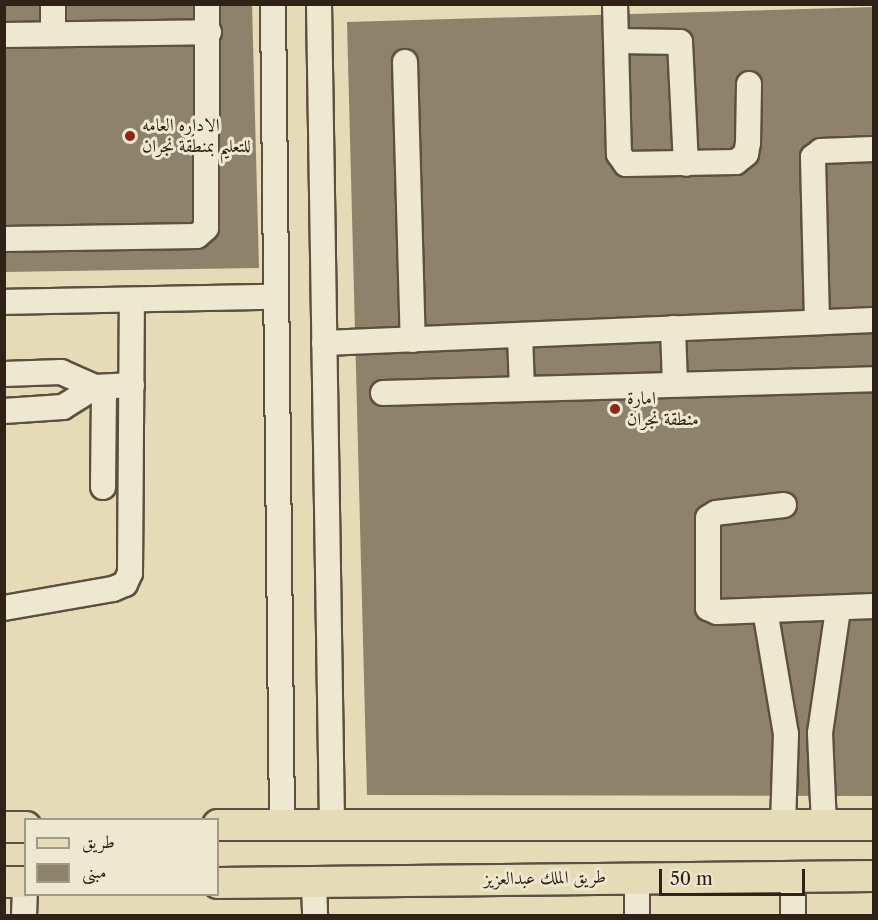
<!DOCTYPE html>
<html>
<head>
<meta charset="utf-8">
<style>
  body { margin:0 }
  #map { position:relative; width:878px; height:920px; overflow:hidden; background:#e5dbb6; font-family:"Libre Caslon Text",Amiri,serif }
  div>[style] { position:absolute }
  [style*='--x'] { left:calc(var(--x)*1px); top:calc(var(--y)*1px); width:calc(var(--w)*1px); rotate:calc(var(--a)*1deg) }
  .building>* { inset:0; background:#8f826a }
  .roads { filter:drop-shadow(2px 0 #5e5040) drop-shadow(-2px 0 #5e5040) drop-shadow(0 2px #5e5040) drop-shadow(0 -2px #5e5040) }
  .minor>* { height:24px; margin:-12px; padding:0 12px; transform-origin:12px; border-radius:12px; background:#eee8d0 }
  .major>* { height:30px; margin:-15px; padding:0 15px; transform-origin:15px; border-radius:15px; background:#e5dbb6 }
  .dots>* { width:16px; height:16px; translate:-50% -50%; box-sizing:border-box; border:3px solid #eee8d0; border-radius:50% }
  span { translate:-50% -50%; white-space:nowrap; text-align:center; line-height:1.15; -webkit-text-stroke:6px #eee8d0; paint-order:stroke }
  .poi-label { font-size:18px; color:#312218 }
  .left { translate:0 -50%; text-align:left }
  .street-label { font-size:18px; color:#312218 }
  .frame { position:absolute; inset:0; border:6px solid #312218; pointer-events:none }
  .legend { position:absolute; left:24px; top:818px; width:195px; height:78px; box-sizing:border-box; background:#eee8d0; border:2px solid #a29986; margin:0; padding:8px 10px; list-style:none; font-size:18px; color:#312218 }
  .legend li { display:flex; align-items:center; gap:12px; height:30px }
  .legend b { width:30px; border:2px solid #a29986 }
  .scale { position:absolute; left:659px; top:869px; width:146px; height:27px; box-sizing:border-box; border:3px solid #312218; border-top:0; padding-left:8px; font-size:18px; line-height:21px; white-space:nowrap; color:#312218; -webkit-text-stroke:4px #eee8d0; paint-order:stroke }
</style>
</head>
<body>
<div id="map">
  <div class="building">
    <div style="clip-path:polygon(4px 4px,252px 4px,259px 268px,4px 272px)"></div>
    <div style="clip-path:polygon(874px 7px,874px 796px,367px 795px,347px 22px)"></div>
  </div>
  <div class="roads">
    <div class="minor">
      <div style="--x:53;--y:4;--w:30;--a:90"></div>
      <div style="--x:273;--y:4;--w:820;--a:89.37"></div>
      <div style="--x:319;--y:4;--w:819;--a:89.09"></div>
      <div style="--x:615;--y:4;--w:150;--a:88.5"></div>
      <div style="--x:619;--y:154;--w:12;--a:55"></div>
      <div style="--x:626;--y:164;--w:110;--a:-1"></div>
      <div style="--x:736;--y:162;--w:13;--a:-39"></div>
      <div style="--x:746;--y:154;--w:11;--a:-80"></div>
      <div style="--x:748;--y:143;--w:59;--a:-89"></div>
      <div style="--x:4;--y:35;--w:205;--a:-0.8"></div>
      <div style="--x:616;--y:41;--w:64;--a:0.9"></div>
      <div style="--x:680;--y:42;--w:122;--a:87.2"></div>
      <div style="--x:405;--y:62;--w:278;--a:88.4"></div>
      <div style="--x:4;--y:239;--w:193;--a:-0.9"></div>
      <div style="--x:197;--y:236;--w:12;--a:-42"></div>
      <div style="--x:206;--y:228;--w:224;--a:-89.7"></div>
      <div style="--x:4;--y:302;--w:269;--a:-1.1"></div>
      <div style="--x:817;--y:322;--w:165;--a:-91.4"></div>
      <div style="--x:813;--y:157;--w:10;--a:-37"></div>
      <div style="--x:821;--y:151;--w:53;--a:-2.2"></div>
      <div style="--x:673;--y:328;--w:56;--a:88"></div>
      <div style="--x:520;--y:335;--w:54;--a:87.9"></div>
      <div style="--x:324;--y:343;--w:550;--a:-2.39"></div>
      <div style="--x:4;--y:374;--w:57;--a:-2"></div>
      <div style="--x:61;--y:372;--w:37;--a:24"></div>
      <div style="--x:95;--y:387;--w:37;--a:-3"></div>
      <div style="--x:383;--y:393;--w:491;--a:-1.6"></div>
      <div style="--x:4;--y:411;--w:59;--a:-3.9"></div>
      <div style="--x:63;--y:407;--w:38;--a:-32"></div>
      <div style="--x:103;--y:487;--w:100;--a:-89.4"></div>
      <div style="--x:784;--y:505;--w:68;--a:173.3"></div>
      <div style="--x:716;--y:513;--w:9;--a:148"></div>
      <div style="--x:708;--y:518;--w:90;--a:90"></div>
      <div style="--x:708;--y:608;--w:10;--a:24"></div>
      <div style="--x:717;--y:612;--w:157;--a:-2.2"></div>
      <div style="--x:4;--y:608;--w:111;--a:-9.9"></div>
      <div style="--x:113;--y:589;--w:13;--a:-23"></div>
      <div style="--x:125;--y:584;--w:12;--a:-66"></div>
      <div style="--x:130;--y:573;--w:273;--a:-89.6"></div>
      <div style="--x:765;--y:610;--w:126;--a:80.4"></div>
      <div style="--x:786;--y:734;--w:91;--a:91.9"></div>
      <div style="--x:824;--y:825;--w:92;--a:-92.5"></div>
      <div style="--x:820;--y:733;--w:125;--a:-81.7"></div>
      <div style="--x:637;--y:876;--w:40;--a:90"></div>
      <div style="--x:314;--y:883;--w:33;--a:88"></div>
      <div style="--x:24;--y:916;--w:34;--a:-88"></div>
      <div style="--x:793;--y:916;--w:40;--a:-90"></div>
    </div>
    <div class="major">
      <div style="--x:218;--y:825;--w:656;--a:0"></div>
      <div style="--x:4;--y:827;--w:22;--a:0"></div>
      <div style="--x:4;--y:882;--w:22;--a:0"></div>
      <div style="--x:218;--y:883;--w:656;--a:-0.61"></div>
    </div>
  </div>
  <div class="dots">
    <div style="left:130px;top:136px;background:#8f2418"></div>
    <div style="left:615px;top:409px;background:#8f2418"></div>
  </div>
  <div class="poi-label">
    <span class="left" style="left:142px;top:136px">الاداره العامه<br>للتعليم بمنطقة نجران</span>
    <span class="left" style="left:627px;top:409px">امارة<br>منطقة نجران</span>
  </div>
  <div class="street-label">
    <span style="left:545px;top:878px;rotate:-1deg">طريق الملك عبدالعزيز</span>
  </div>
  <div class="frame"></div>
  <ul class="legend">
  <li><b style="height:8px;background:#e5dbb6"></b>طريق</li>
  <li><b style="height:16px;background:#8f826a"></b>مبنى</li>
  </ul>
  <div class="scale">50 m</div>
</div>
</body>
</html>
